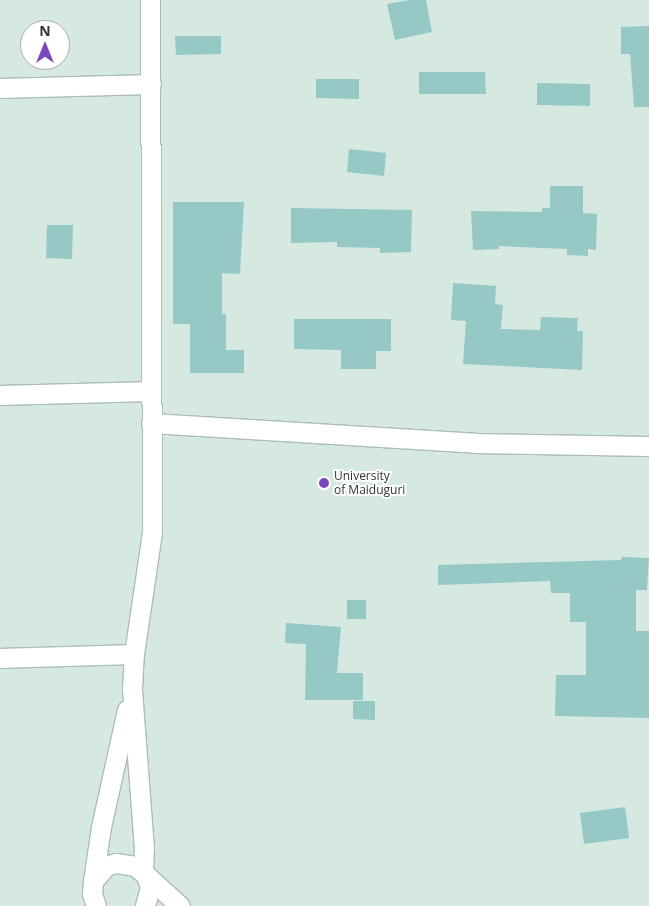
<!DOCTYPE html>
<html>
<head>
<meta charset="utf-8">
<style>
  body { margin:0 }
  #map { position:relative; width:649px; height:906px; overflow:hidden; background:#d6e9e0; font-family:"Open Sans",sans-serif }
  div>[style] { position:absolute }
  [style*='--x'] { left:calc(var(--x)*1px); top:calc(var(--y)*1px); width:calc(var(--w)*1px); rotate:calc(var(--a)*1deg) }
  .building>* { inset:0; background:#96c8c6 }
  .roads { filter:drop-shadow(1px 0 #abbdb5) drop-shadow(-1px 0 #abbdb5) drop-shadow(0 1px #abbdb5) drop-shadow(0 -1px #abbdb5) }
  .minor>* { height:19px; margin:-9.5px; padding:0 9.5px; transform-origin:9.5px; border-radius:9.5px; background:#fff }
  .dots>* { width:14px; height:14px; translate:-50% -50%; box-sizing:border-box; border:2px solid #fff; border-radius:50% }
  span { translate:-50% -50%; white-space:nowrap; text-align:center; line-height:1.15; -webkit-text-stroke:4px #fff; paint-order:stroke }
  .poi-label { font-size:12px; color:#2d3531 }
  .left { translate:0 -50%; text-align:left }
  .north { position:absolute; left:20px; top:20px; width:50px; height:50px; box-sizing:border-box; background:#fff; border:1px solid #abaead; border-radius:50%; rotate:0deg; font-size:14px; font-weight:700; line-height:20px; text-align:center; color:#2d3531 }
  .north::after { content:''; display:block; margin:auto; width:18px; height:22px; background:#7946bd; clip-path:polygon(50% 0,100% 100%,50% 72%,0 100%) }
</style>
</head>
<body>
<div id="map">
  <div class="building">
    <div style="clip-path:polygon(410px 0,426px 0,432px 32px,395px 40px,387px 4px)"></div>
    <div style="clip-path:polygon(649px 26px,649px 107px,634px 107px,630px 54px,621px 54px,621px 27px)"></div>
    <div style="clip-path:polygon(175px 36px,221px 36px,221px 54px,176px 55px)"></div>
    <div style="clip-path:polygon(419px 72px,485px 72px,486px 94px,419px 94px)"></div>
    <div style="clip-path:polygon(316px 79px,359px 79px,359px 99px,316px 98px)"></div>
    <div style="clip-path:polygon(537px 83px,590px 84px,590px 106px,537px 105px)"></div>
    <div style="clip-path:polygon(349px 149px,386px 153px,384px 176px,347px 172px)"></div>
    <div style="clip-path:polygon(550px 186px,583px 186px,583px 213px,597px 214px,596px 250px,588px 249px,588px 256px,567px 255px,567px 249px,499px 246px,499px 249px,473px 250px,471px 211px,542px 212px,542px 208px,550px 208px)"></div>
    <div style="clip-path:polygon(173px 202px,244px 202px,240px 274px,222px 273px,222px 314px,226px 314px,226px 350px,244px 350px,244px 373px,190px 373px,190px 324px,173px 324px)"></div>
    <div style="clip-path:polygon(291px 208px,412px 210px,411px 252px,380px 253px,380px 248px,337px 247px,337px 242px,291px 243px)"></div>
    <div style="clip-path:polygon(47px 225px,73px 225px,72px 259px,46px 258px)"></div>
    <div style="clip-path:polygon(453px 283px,496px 286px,495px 304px,503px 305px,501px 329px,540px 330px,541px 317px,578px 318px,577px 331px,583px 331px,582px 370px,463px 364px,466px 321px,451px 320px)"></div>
    <div style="clip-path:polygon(294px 319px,391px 319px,391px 351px,376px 351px,376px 369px,341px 369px,341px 350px,294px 349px)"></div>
    <div style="clip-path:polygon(622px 557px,649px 558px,647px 590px,636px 590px,636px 631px,649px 631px,649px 718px,555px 716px,556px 675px,586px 675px,586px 622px,570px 622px,570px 593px,551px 593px,550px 581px,438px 585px,438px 565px,621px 560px)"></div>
    <div style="clip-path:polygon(347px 600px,366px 600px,366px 619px,347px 619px)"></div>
    <div style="clip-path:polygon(286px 623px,341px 627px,337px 673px,363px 673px,363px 700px,305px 700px,306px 644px,285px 643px)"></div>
    <div style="clip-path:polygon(353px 701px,375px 701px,375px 720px,353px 719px)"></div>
    <div style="clip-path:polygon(625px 807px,629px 838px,584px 844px,580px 813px)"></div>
  </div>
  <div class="roads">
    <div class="minor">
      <div style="--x:0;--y:88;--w:151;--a:-1.5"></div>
      <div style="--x:0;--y:395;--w:151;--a:-1.5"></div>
      <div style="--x:151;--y:423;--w:325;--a:3.5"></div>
      <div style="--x:475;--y:443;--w:174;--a:1"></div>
      <div style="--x:0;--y:658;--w:134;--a:-1.7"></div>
      <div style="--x:143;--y:873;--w:24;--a:-88"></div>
      <div style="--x:144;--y:849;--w:160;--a:-94.3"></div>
      <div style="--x:132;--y:689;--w:35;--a:-87"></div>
      <div style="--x:134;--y:654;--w:123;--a:-81.6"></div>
      <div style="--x:152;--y:532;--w:532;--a:-90.22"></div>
      <div style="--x:146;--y:875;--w:46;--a:42.4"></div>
      <div style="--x:93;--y:881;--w:55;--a:-81.6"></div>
      <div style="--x:101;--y:827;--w:120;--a:-77.5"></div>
      <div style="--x:96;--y:906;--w:13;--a:-108"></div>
      <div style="--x:92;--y:894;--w:13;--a:-86"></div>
      <div style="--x:93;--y:881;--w:20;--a:-49"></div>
      <div style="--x:106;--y:866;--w:10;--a:-17"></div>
      <div style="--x:116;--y:863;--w:19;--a:9"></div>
      <div style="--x:135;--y:866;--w:14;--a:39"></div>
      <div style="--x:146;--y:875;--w:13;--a:72"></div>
      <div style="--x:150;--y:887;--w:20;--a:105"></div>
    </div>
  </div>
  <div class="dots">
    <div style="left:324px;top:483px;background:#7946bd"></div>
  </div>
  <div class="poi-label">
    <span class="left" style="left:334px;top:483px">University<br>of Maiduguri</span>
  </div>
  <div class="north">N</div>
</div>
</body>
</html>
